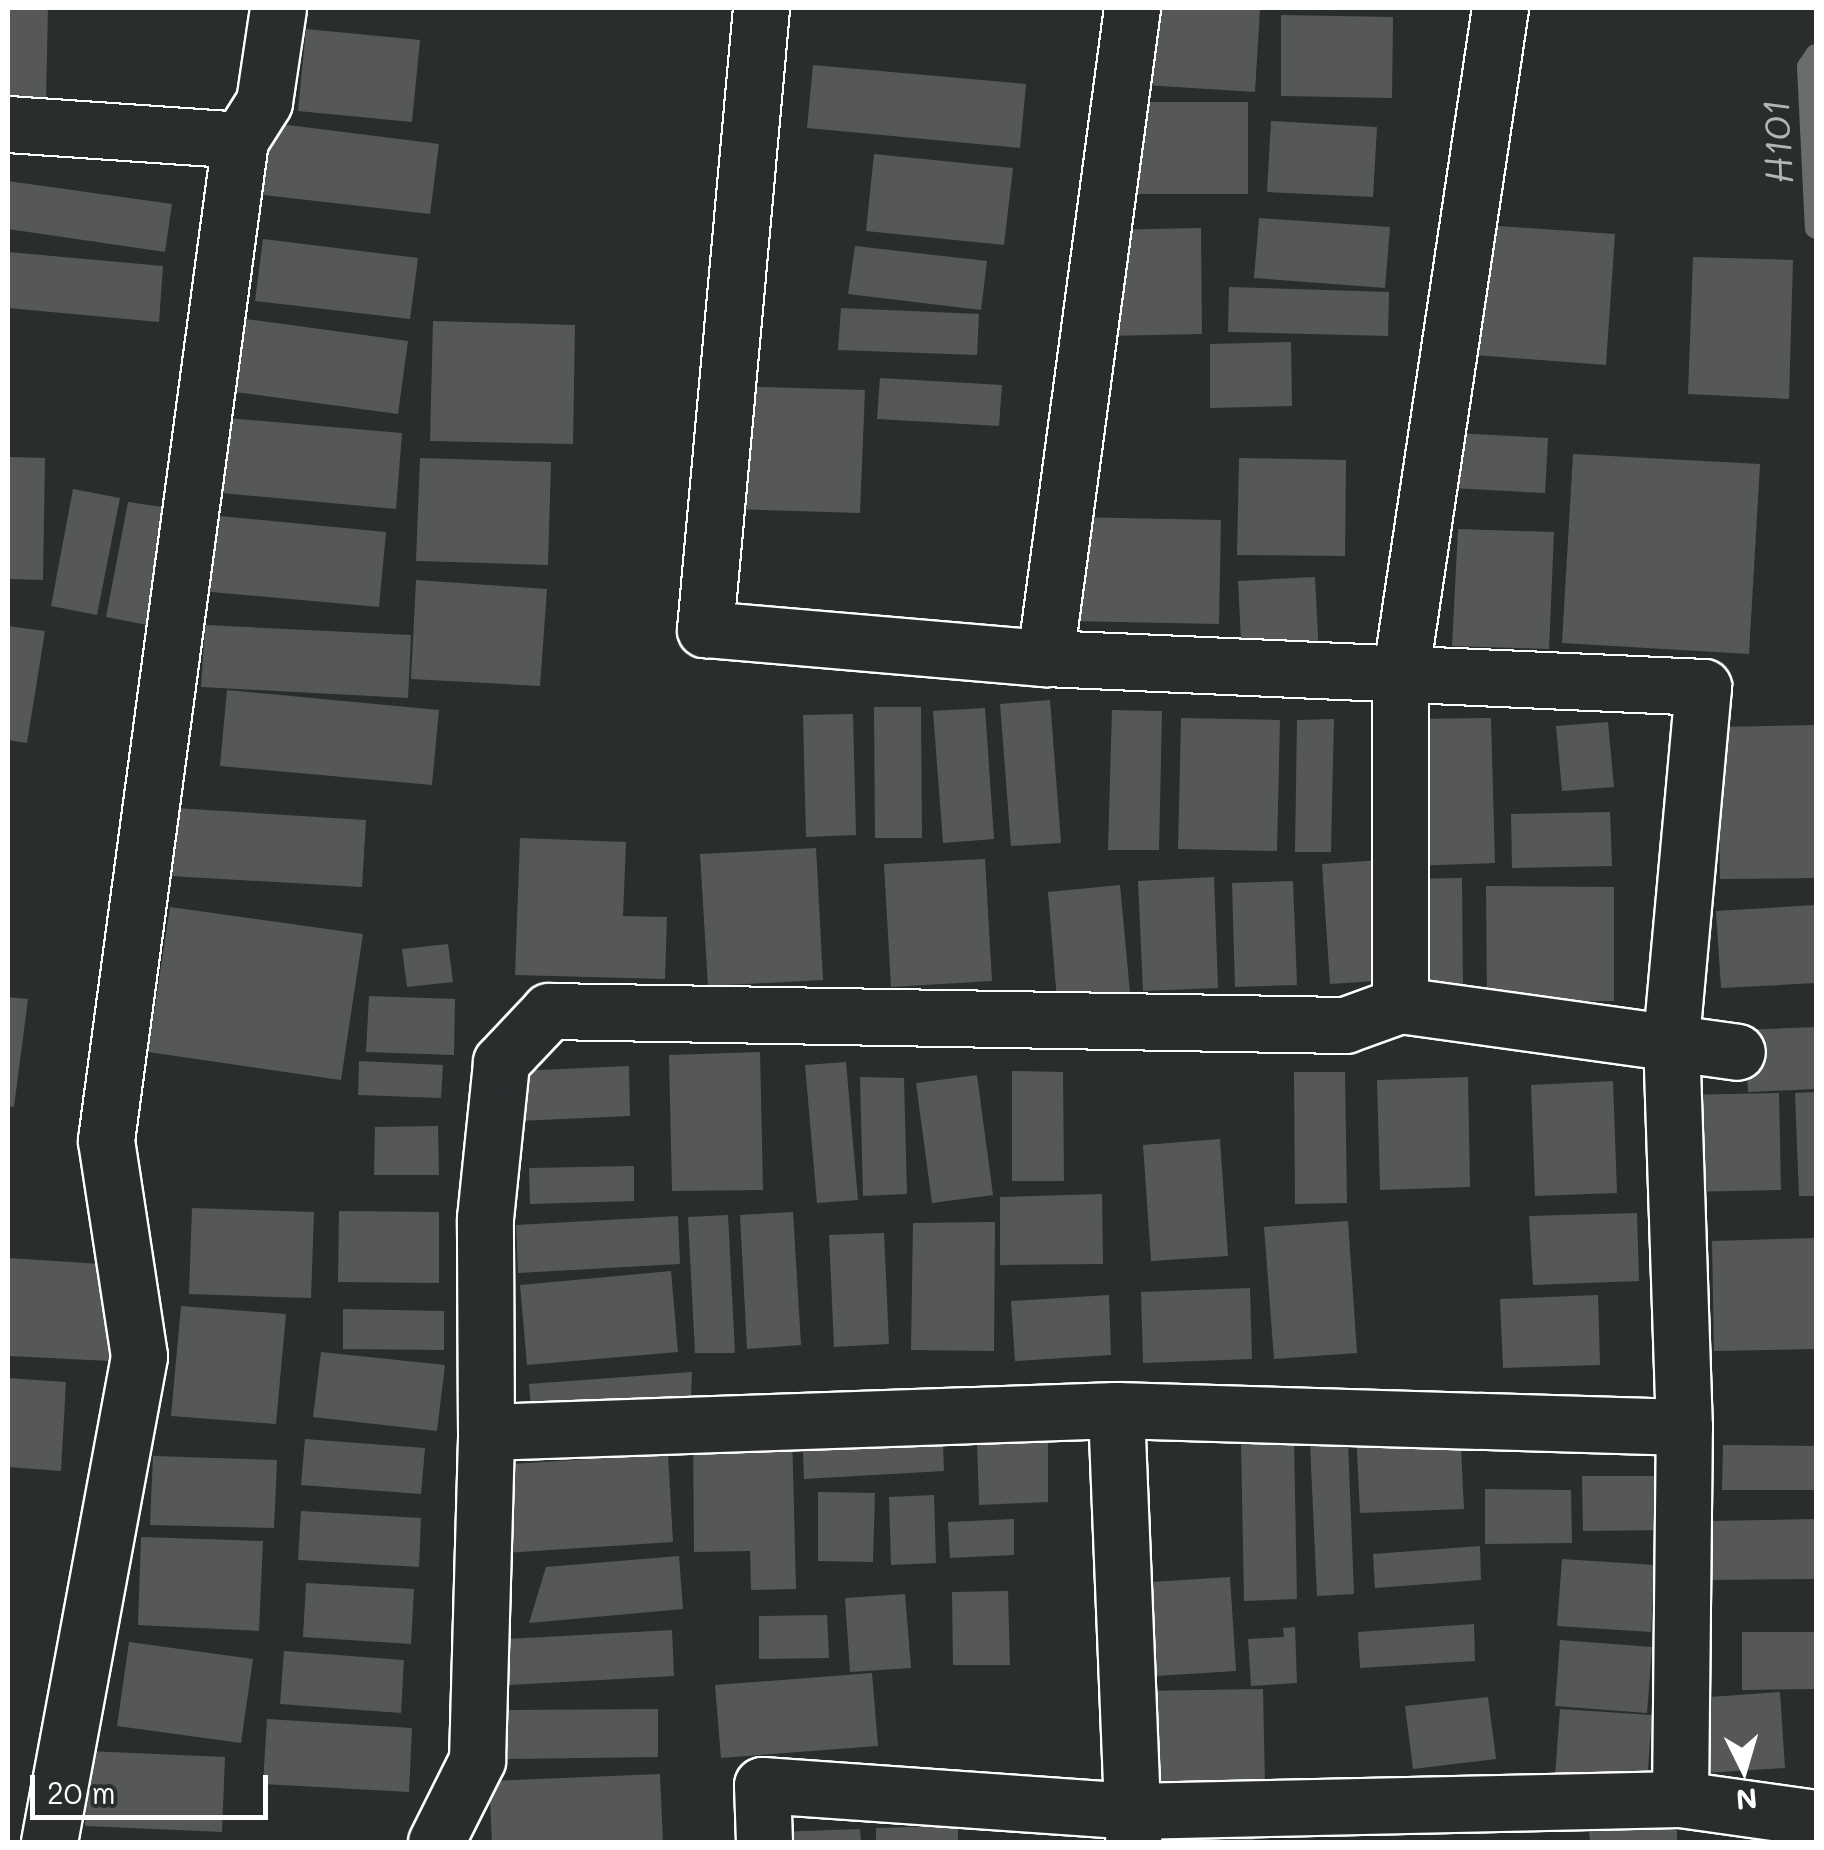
<!DOCTYPE html>
<html>
<head>
<meta charset="utf-8">
<style>
  body { margin:0 }
  #map { position:relative; width:1824px; height:1850px; overflow:hidden; background:#2a2d2e; font-family:Mali,sans-serif }
  div>[style] { position:absolute }
  [style*='--x'] { left:calc(var(--x)*1px); top:calc(var(--y)*1px); width:calc(var(--w)*1px); rotate:calc(var(--a)*1deg) }
  .stream>* { height:22px; margin:-11px; padding:0 11px; transform-origin:11px; border-radius:11px; background:#6a6c6d }
  .building>* { inset:0; background:#555758 }
  .roads { filter:drop-shadow(2px 0 #fff) drop-shadow(-2px 0 #fff) drop-shadow(0 2px #fff) drop-shadow(0 -2px #fff) }
  .minor>* { height:55px; margin:-27.5px; padding:0 27.5px; transform-origin:27.5px; border-radius:27.5px; background:#2a2d2e }
  span { translate:-50% -50%; white-space:nowrap; text-align:center; line-height:1.15; -webkit-text-stroke:8px #2a2d2e; paint-order:stroke }
  .water-label { font-size:38px; color:#b4b6b6; font-style:italic }
  .frame { position:absolute; inset:0; border:10px solid #fff; pointer-events:none }
  .north { position:absolute; left:1694px; top:1720px; width:100px; height:100px; -webkit-text-stroke:8px #2a2d2e; paint-order:stroke; rotate:175deg; font-size:28px; font-weight:700; line-height:40px; text-align:center; color:#fff }
  .north::after { content:''; display:block; margin:auto; width:35px; height:45px; background:#fff; clip-path:polygon(50% 0,100% 100%,50% 72%,0 100%) }
  .scale { position:absolute; left:30px; top:1775px; width:238px; height:45px; box-sizing:border-box; border:5px solid #fff; border-top:0; padding-left:12px; font-size:30px; line-height:35px; white-space:nowrap; color:#fff; -webkit-text-stroke:8px #2a2d2e; paint-order:stroke }
</style>
</head>
<body>
<div id="map">
  <div class="stream">
    <div style="--x:1816;--y:55;--w:14;--a:124"></div>
    <div style="--x:1808;--y:67;--w:161;--a:87.2"></div>
  </div>
  <div class="building">
    <div style="clip-path:polygon(8px 8px,48px 8px,46px 99px,8px 98px)"></div>
    <div style="clip-path:polygon(1134px 8px,1260px 9px,1255px 92px,1129px 84px)"></div>
    <div style="clip-path:polygon(1281px 15px,1393px 17px,1392px 98px,1281px 96px)"></div>
    <div style="clip-path:polygon(306px 29px,420px 40px,412px 122px,298px 111px)"></div>
    <div style="clip-path:polygon(813px 65px,1026px 84px,1020px 148px,807px 128px)"></div>
    <div style="clip-path:polygon(1128px 102px,1248px 102px,1248px 194px,1127px 194px)"></div>
    <div style="clip-path:polygon(1271px 121px,1377px 127px,1373px 197px,1267px 192px)"></div>
    <div style="clip-path:polygon(264px 122px,439px 144px,430px 214px,255px 194px)"></div>
    <div style="clip-path:polygon(874px 154px,1013px 168px,1004px 245px,866px 231px)"></div>
    <div style="clip-path:polygon(8px 181px,172px 204px,165px 252px,8px 229px)"></div>
    <div style="clip-path:polygon(1259px 218px,1390px 227px,1385px 288px,1254px 278px)"></div>
    <div style="clip-path:polygon(1484px 225px,1615px 234px,1606px 365px,1475px 355px)"></div>
    <div style="clip-path:polygon(1201px 228px,1202px 334px,1106px 336px,1104px 230px)"></div>
    <div style="clip-path:polygon(263px 239px,418px 258px,410px 319px,255px 301px)"></div>
    <div style="clip-path:polygon(855px 246px,987px 261px,981px 310px,848px 294px)"></div>
    <div style="clip-path:polygon(8px 252px,163px 266px,159px 322px,8px 308px)"></div>
    <div style="clip-path:polygon(1693px 257px,1793px 260px,1789px 399px,1688px 394px)"></div>
    <div style="clip-path:polygon(1229px 287px,1389px 292px,1388px 336px,1228px 332px)"></div>
    <div style="clip-path:polygon(841px 308px,979px 314px,977px 355px,838px 350px)"></div>
    <div style="clip-path:polygon(231px 317px,408px 341px,398px 414px,220px 390px)"></div>
    <div style="clip-path:polygon(433px 321px,575px 325px,573px 444px,430px 441px)"></div>
    <div style="clip-path:polygon(1291px 342px,1292px 406px,1210px 408px,1210px 344px)"></div>
    <div style="clip-path:polygon(880px 378px,1002px 385px,999px 426px,877px 419px)"></div>
    <div style="clip-path:polygon(731px 386px,865px 390px,860px 513px,727px 509px)"></div>
    <div style="clip-path:polygon(216px 417px,402px 433px,396px 509px,210px 492px)"></div>
    <div style="clip-path:polygon(1454px 433px,1548px 438px,1545px 493px,1451px 488px)"></div>
    <div style="clip-path:polygon(1573px 454px,1760px 464px,1749px 654px,1562px 643px)"></div>
    <div style="clip-path:polygon(8px 457px,45px 458px,43px 580px,8px 579px)"></div>
    <div style="clip-path:polygon(420px 458px,551px 462px,548px 565px,416px 561px)"></div>
    <div style="clip-path:polygon(1239px 458px,1346px 460px,1345px 556px,1237px 555px)"></div>
    <div style="clip-path:polygon(73px 489px,120px 498px,97px 615px,51px 606px)"></div>
    <div style="clip-path:polygon(128px 502px,176px 509px,152px 626px,106px 617px)"></div>
    <div style="clip-path:polygon(198px 514px,386px 532px,379px 607px,190px 590px)"></div>
    <div style="clip-path:polygon(1069px 517px,1221px 520px,1219px 624px,1068px 621px)"></div>
    <div style="clip-path:polygon(1458px 529px,1554px 532px,1549px 649px,1452px 646px)"></div>
    <div style="clip-path:polygon(1315px 577px,1319px 655px,1242px 659px,1238px 581px)"></div>
    <div style="clip-path:polygon(416px 580px,547px 589px,540px 686px,411px 679px)"></div>
    <div style="clip-path:polygon(205px 625px,411px 635px,408px 698px,201px 687px)"></div>
    <div style="clip-path:polygon(8px 626px,45px 631px,27px 743px,8px 740px)"></div>
    <div style="clip-path:polygon(227px 690px,439px 710px,432px 785px,220px 766px)"></div>
    <div style="clip-path:polygon(1050px 700px,1061px 843px,1011px 846px,1000px 704px)"></div>
    <div style="clip-path:polygon(874px 707px,921px 707px,922px 838px,875px 838px)"></div>
    <div style="clip-path:polygon(985px 708px,994px 839px,943px 843px,933px 711px)"></div>
    <div style="clip-path:polygon(1112px 710px,1162px 711px,1159px 850px,1108px 850px)"></div>
    <div style="clip-path:polygon(853px 714px,856px 835px,806px 837px,803px 715px)"></div>
    <div style="clip-path:polygon(1181px 718px,1280px 720px,1277px 851px,1178px 849px)"></div>
    <div style="clip-path:polygon(1491px 718px,1495px 863px,1412px 866px,1409px 719px)"></div>
    <div style="clip-path:polygon(1334px 719px,1331px 852px,1295px 852px,1297px 720px)"></div>
    <div style="clip-path:polygon(1608px 722px,1614px 787px,1562px 791px,1556px 726px)"></div>
    <div style="clip-path:polygon(1816px 725px,1816px 878px,1720px 879px,1718px 727px)"></div>
    <div style="clip-path:polygon(175px 808px,366px 820px,362px 887px,170px 876px)"></div>
    <div style="clip-path:polygon(1610px 812px,1612px 866px,1512px 868px,1511px 814px)"></div>
    <div style="clip-path:polygon(520px 838px,626px 842px,623px 916px,667px 917px,665px 979px,515px 975px)"></div>
    <div style="clip-path:polygon(816px 848px,823px 980px,708px 986px,700px 854px)"></div>
    <div style="clip-path:polygon(985px 859px,992px 981px,891px 987px,884px 864px)"></div>
    <div style="clip-path:polygon(1382px 860px,1390px 980px,1330px 984px,1322px 864px)"></div>
    <div style="clip-path:polygon(1214px 877px,1218px 988px,1143px 991px,1138px 881px)"></div>
    <div style="clip-path:polygon(1462px 878px,1463px 989px,1403px 991px,1402px 879px)"></div>
    <div style="clip-path:polygon(1293px 881px,1297px 985px,1235px 987px,1232px 883px)"></div>
    <div style="clip-path:polygon(1120px 885px,1130px 993px,1057px 1000px,1048px 892px)"></div>
    <div style="clip-path:polygon(1486px 886px,1614px 887px,1614px 1001px,1487px 1002px)"></div>
    <div style="clip-path:polygon(1816px 905px,1816px 983px,1721px 988px,1716px 911px)"></div>
    <div style="clip-path:polygon(170px 907px,363px 934px,341px 1080px,148px 1052px)"></div>
    <div style="clip-path:polygon(448px 944px,453px 982px,407px 987px,402px 949px)"></div>
    <div style="clip-path:polygon(369px 996px,455px 999px,454px 1055px,366px 1052px)"></div>
    <div style="clip-path:polygon(8px 997px,28px 999px,14px 1107px,8px 1106px)"></div>
    <div style="clip-path:polygon(1816px 1027px,1816px 1089px,1748px 1092px,1745px 1030px)"></div>
    <div style="clip-path:polygon(760px 1052px,763px 1190px,672px 1191px,669px 1055px)"></div>
    <div style="clip-path:polygon(359px 1061px,443px 1065px,441px 1098px,358px 1095px)"></div>
    <div style="clip-path:polygon(846px 1062px,858px 1200px,817px 1203px,805px 1065px)"></div>
    <div style="clip-path:polygon(629px 1066px,630px 1116px,518px 1121px,516px 1071px)"></div>
    <div style="clip-path:polygon(1012px 1071px,1063px 1072px,1064px 1181px,1012px 1181px)"></div>
    <div style="clip-path:polygon(1294px 1072px,1345px 1072px,1347px 1203px,1295px 1204px)"></div>
    <div style="clip-path:polygon(977px 1075px,993px 1195px,932px 1203px,916px 1083px)"></div>
    <div style="clip-path:polygon(860px 1077px,904px 1078px,907px 1194px,863px 1196px)"></div>
    <div style="clip-path:polygon(1468px 1077px,1470px 1187px,1380px 1190px,1377px 1080px)"></div>
    <div style="clip-path:polygon(1613px 1081px,1617px 1193px,1535px 1196px,1531px 1085px)"></div>
    <div style="clip-path:polygon(1816px 1092px,1816px 1196px,1799px 1196px,1795px 1093px)"></div>
    <div style="clip-path:polygon(1779px 1093px,1781px 1190px,1683px 1192px,1681px 1095px)"></div>
    <div style="clip-path:polygon(438px 1126px,439px 1175px,374px 1175px,375px 1127px)"></div>
    <div style="clip-path:polygon(1220px 1139px,1228px 1256px,1151px 1261px,1143px 1145px)"></div>
    <div style="clip-path:polygon(634px 1166px,634px 1201px,530px 1204px,529px 1168px)"></div>
    <div style="clip-path:polygon(1102px 1194px,1103px 1264px,1000px 1265px,1000px 1197px)"></div>
    <div style="clip-path:polygon(192px 1208px,314px 1212px,311px 1298px,189px 1294px)"></div>
    <div style="clip-path:polygon(339px 1211px,439px 1212px,439px 1283px,338px 1282px)"></div>
    <div style="clip-path:polygon(793px 1212px,801px 1345px,747px 1349px,740px 1215px)"></div>
    <div style="clip-path:polygon(1637px 1213px,1639px 1281px,1533px 1285px,1529px 1216px)"></div>
    <div style="clip-path:polygon(728px 1215px,735px 1353px,695px 1353px,688px 1217px)"></div>
    <div style="clip-path:polygon(678px 1216px,680px 1264px,518px 1273px,516px 1225px)"></div>
    <div style="clip-path:polygon(1348px 1221px,1357px 1353px,1274px 1359px,1264px 1227px)"></div>
    <div style="clip-path:polygon(995px 1222px,994px 1351px,911px 1350px,913px 1223px)"></div>
    <div style="clip-path:polygon(884px 1233px,889px 1344px,834px 1347px,829px 1235px)"></div>
    <div style="clip-path:polygon(1816px 1238px,1816px 1349px,1714px 1351px,1712px 1241px)"></div>
    <div style="clip-path:polygon(8px 1258px,117px 1265px,110px 1361px,8px 1356px)"></div>
    <div style="clip-path:polygon(671px 1271px,678px 1352px,527px 1365px,520px 1285px)"></div>
    <div style="clip-path:polygon(1250px 1288px,1252px 1359px,1143px 1363px,1141px 1292px)"></div>
    <div style="clip-path:polygon(1109px 1295px,1111px 1355px,1015px 1361px,1011px 1301px)"></div>
    <div style="clip-path:polygon(1598px 1295px,1600px 1365px,1503px 1368px,1500px 1299px)"></div>
    <div style="clip-path:polygon(181px 1306px,286px 1314px,276px 1424px,171px 1416px)"></div>
    <div style="clip-path:polygon(343px 1309px,444px 1311px,444px 1350px,343px 1349px)"></div>
    <div style="clip-path:polygon(321px 1352px,445px 1365px,437px 1431px,313px 1417px)"></div>
    <div style="clip-path:polygon(692px 1372px,691px 1398px,531px 1410px,529px 1384px)"></div>
    <div style="clip-path:polygon(8px 1378px,66px 1382px,61px 1471px,8px 1467px)"></div>
    <div style="clip-path:polygon(942px 1421px,944px 1471px,804px 1479px,802px 1428px)"></div>
    <div style="clip-path:polygon(1460px 1427px,1464px 1509px,1360px 1513px,1356px 1431px)"></div>
    <div style="clip-path:polygon(792px 1430px,796px 1589px,751px 1590px,750px 1551px,694px 1552px,693px 1432px)"></div>
    <div style="clip-path:polygon(305px 1439px,425px 1448px,421px 1494px,301px 1485px)"></div>
    <div style="clip-path:polygon(1048px 1439px,1048px 1502px,979px 1505px,977px 1440px)"></div>
    <div style="clip-path:polygon(1294px 1440px,1297px 1599px,1244px 1601px,1241px 1441px)"></div>
    <div style="clip-path:polygon(1348px 1441px,1354px 1594px,1317px 1596px,1310px 1443px)"></div>
    <div style="clip-path:polygon(1723px 1445px,1816px 1446px,1816px 1490px,1722px 1490px)"></div>
    <div style="clip-path:polygon(668px 1454px,673px 1542px,503px 1553px,497px 1465px)"></div>
    <div style="clip-path:polygon(153px 1456px,277px 1460px,274px 1528px,150px 1525px)"></div>
    <div style="clip-path:polygon(1582px 1476px,1668px 1476px,1669px 1530px,1583px 1531px)"></div>
    <div style="clip-path:polygon(1485px 1489px,1571px 1490px,1572px 1543px,1485px 1544px)"></div>
    <div style="clip-path:polygon(818px 1492px,875px 1493px,873px 1562px,818px 1561px)"></div>
    <div style="clip-path:polygon(934px 1495px,936px 1563px,891px 1565px,889px 1497px)"></div>
    <div style="clip-path:polygon(301px 1511px,421px 1518px,419px 1567px,298px 1560px)"></div>
    <div style="clip-path:polygon(1014px 1519px,1014px 1555px,950px 1558px,948px 1522px)"></div>
    <div style="clip-path:polygon(1816px 1519px,1816px 1579px,1708px 1580px,1708px 1521px)"></div>
    <div style="clip-path:polygon(141px 1537px,263px 1541px,259px 1631px,138px 1625px)"></div>
    <div style="clip-path:polygon(1480px 1546px,1481px 1580px,1375px 1588px,1373px 1554px)"></div>
    <div style="clip-path:polygon(679px 1556px,683px 1609px,529px 1623px,546px 1567px)"></div>
    <div style="clip-path:polygon(1562px 1559px,1655px 1565px,1651px 1632px,1557px 1626px)"></div>
    <div style="clip-path:polygon(1230px 1577px,1236px 1671px,1139px 1677px,1135px 1583px)"></div>
    <div style="clip-path:polygon(306px 1583px,414px 1589px,411px 1644px,303px 1637px)"></div>
    <div style="clip-path:polygon(1008px 1591px,1010px 1665px,953px 1665px,952px 1592px)"></div>
    <div style="clip-path:polygon(905px 1594px,911px 1668px,850px 1672px,845px 1598px)"></div>
    <div style="clip-path:polygon(827px 1615px,829px 1658px,759px 1659px,759px 1616px)"></div>
    <div style="clip-path:polygon(1474px 1624px,1475px 1661px,1360px 1668px,1358px 1632px)"></div>
    <div style="clip-path:polygon(1295px 1627px,1297px 1683px,1251px 1686px,1248px 1639px,1284px 1637px,1283px 1628px)"></div>
    <div style="clip-path:polygon(672px 1630px,674px 1676px,509px 1685px,506px 1639px)"></div>
    <div style="clip-path:polygon(1742px 1632px,1816px 1632px,1816px 1689px,1742px 1690px)"></div>
    <div style="clip-path:polygon(1560px 1640px,1652px 1647px,1647px 1713px,1555px 1706px)"></div>
    <div style="clip-path:polygon(129px 1642px,253px 1659px,241px 1743px,117px 1726px)"></div>
    <div style="clip-path:polygon(284px 1651px,404px 1660px,401px 1713px,280px 1704px)"></div>
    <div style="clip-path:polygon(872px 1673px,878px 1746px,721px 1758px,715px 1685px)"></div>
    <div style="clip-path:polygon(1263px 1689px,1265px 1787px,1145px 1790px,1143px 1691px)"></div>
    <div style="clip-path:polygon(1780px 1692px,1785px 1768px,1688px 1774px,1682px 1699px)"></div>
    <div style="clip-path:polygon(1488px 1697px,1496px 1759px,1413px 1769px,1405px 1706px)"></div>
    <div style="clip-path:polygon(658px 1709px,658px 1757px,503px 1759px,503px 1710px)"></div>
    <div style="clip-path:polygon(1560px 1709px,1652px 1715px,1647px 1782px,1555px 1776px)"></div>
    <div style="clip-path:polygon(267px 1719px,412px 1728px,409px 1792px,263px 1784px)"></div>
    <div style="clip-path:polygon(87px 1751px,225px 1757px,222px 1832px,85px 1826px)"></div>
    <div style="clip-path:polygon(660px 1774px,663px 1842px,492px 1842px,489px 1781px)"></div>
    <div style="clip-path:polygon(958px 1826px,958px 1842px,876px 1842px,876px 1828px)"></div>
    <div style="clip-path:polygon(860px 1829px,861px 1842px,776px 1842px,776px 1832px)"></div>
    <div style="clip-path:polygon(1149px 1830px,1255px 1831px,1254px 1842px,1149px 1842px)"></div>
    <div style="clip-path:polygon(1589px 1830px,1677px 1830px,1677px 1842px,1590px 1842px)"></div>
  </div>
  <div class="roads">
    <div class="minor">
      <div style="--x:761;--y:8;--w:624;--a:95.15"></div>
      <div style="--x:705;--y:629;--w:341;--a:4.9"></div>
      <div style="--x:1132;--y:8;--w:656;--a:97.62"></div>
      <div style="--x:1045;--y:658;--w:659;--a:2.52"></div>
      <div style="--x:1703;--y:687;--w:352;--a:95.2"></div>
      <div style="--x:1671;--y:1038;--w:389;--a:88.1"></div>
      <div style="--x:8;--y:124;--w:233;--a:3.9"></div>
      <div style="--x:1400;--y:1005;--w:328;--a:-90"></div>
      <div style="--x:1400;--y:677;--w:676;--a:-81.5"></div>
      <div style="--x:1116;--y:1410;--w:432;--a:87.7"></div>
      <div style="--x:1680;--y:1799;--w:372;--a:-89.4"></div>
      <div style="--x:1684;--y:1427;--w:568;--a:-178.29"></div>
      <div style="--x:1116;--y:1410;--w:630;--a:178"></div>
      <div style="--x:486;--y:1432;--w:214;--a:-90.3"></div>
      <div style="--x:485;--y:1218;--w:157;--a:-84.1"></div>
      <div style="--x:501;--y:1062;--w:70;--a:-46.7"></div>
      <div style="--x:549;--y:1011;--w:796;--a:1.01"></div>
      <div style="--x:1345;--y:1025;--w:59;--a:-20"></div>
      <div style="--x:1400;--y:1005;--w:340;--a:7.9"></div>
      <div style="--x:49;--y:1842;--w:494;--a:-79.5"></div>
      <div style="--x:139;--y:1356;--w:219;--a:-98.7"></div>
      <div style="--x:106;--y:1140;--w:1009;--a:-82.37"></div>
      <div style="--x:240;--y:140;--w:45;--a:-57.7"></div>
      <div style="--x:264;--y:102;--w:95;--a:-81.5"></div>
      <div style="--x:436;--y:1842;--w:92;--a:-63.4"></div>
      <div style="--x:477;--y:1760;--w:328;--a:-88.4"></div>
      <div style="--x:764;--y:1842;--w:57;--a:-92"></div>
      <div style="--x:762;--y:1785;--w:370;--a:4"></div>
      <div style="--x:1131;--y:1811;--w:549;--a:-1.25"></div>
      <div style="--x:1680;--y:1799;--w:137;--a:8"></div>
    </div>
  </div>
  <div class="water-label">
    <span style="left:1777px;top:142px;rotate:-93deg">H101</span>
  </div>
  <div class="frame"></div>
  <div class="north">N</div>
  <div class="scale">20 m</div>
</div>
</body>
</html>
